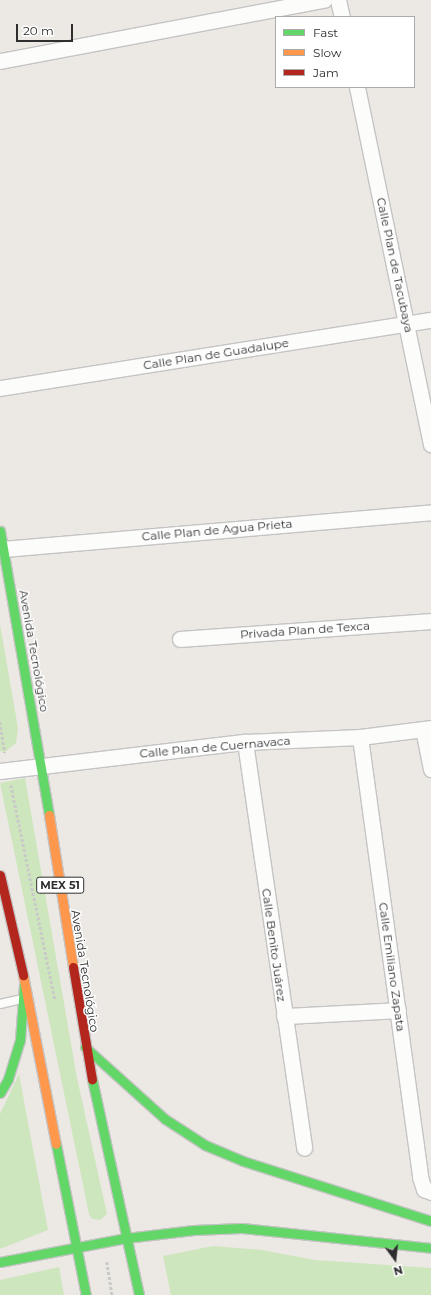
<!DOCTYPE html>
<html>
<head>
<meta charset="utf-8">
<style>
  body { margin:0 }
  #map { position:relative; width:431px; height:1295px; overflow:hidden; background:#ece8e4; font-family:Montserrat,sans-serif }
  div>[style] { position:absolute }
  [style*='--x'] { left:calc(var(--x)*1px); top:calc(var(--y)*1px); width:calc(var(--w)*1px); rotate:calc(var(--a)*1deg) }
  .green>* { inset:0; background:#cee6be }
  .path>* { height:2.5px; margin-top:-1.25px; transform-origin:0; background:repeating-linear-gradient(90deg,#c9c9c8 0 3px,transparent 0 5px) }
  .roads { filter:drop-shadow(1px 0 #c5c4c5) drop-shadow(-1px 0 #c5c4c5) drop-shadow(0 1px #c5c4c5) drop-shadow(0 -1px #c5c4c5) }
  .lane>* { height:8px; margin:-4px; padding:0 4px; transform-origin:4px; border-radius:4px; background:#fcfcfb }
  .street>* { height:15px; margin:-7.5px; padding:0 7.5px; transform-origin:7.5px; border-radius:7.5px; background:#fcfcfb }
  .fast>* { height:9px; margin:-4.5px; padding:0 4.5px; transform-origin:4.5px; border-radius:4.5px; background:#63d668 }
  .slow>* { height:9px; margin:-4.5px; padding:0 4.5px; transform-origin:4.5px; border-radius:4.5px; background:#ff974d }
  .jam>* { height:9px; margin:-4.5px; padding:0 4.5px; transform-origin:4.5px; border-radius:4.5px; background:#b3261e }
  span { translate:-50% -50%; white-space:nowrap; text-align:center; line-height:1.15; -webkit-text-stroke:3px #fff; paint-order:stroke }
  .shield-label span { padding:1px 3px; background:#fff; border:1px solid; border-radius:3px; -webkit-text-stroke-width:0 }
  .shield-label { font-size:11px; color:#2e2e2e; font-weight:700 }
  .street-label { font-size:12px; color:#2e2e2e }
  .legend { position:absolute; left:275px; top:16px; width:140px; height:72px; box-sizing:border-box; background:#fff; border:1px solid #ababab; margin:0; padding:5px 7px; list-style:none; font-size:12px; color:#2e2e2e }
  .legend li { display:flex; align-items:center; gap:8px; height:20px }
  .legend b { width:20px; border:1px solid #ababab }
  .north { position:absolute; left:375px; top:1239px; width:40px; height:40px; -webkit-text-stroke:3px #fff; paint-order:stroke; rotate:165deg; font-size:11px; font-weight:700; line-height:16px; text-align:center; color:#2e2e2e }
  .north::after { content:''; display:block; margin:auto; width:14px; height:18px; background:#2e2e2e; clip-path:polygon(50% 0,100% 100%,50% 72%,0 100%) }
  .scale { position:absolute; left:16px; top:24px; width:57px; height:18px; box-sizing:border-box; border:2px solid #2e2e2e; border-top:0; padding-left:5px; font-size:12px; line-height:14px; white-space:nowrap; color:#2e2e2e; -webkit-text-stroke:3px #fff; paint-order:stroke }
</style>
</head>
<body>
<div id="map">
  <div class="green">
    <div style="clip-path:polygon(0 624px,18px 728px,16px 743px,5px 752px,0 751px)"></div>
    <div style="clip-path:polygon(25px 778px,77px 1078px,107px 1214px,100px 1220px,92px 1219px,89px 1214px,0 783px)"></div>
    <div style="clip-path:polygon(19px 1074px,48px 1230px,0 1249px,0 1114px)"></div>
    <div style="clip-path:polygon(213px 1246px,262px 1250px,315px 1260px,431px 1268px,431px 1295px,171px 1295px,163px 1256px)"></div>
    <div style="clip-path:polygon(59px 1267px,64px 1295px,0 1295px,0 1280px)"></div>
  </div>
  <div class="path">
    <div style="--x:0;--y:722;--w:31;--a:81"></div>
    <div style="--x:11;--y:785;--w:219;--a:78.4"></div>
    <div style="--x:107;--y:1262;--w:33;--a:81"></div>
  </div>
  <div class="roads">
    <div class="lane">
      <div style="--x:0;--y:1004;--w:22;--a:-13"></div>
    </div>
    <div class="street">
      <div style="--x:338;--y:0;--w:17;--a:77"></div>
      <div style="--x:0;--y:61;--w:330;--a:-10.7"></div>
      <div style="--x:357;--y:87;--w:365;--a:78.3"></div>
      <div style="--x:0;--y:388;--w:436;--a:-9"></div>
      <div style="--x:3;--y:549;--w:430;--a:-4.9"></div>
      <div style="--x:180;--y:639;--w:252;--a:-4.1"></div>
      <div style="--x:423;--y:729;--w:41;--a:78.7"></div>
      <div style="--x:360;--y:737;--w:444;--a:82.2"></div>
      <div style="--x:420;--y:1177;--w:13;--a:72"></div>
      <div style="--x:424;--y:1189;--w:8;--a:23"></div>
      <div style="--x:245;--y:742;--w:410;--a:81.7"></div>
      <div style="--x:0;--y:771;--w:247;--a:-6.8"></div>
      <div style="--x:245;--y:742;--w:115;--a:-2.5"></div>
      <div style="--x:360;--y:737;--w:72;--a:-7.2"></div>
      <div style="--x:284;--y:1016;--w:114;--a:-3"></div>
    </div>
    <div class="fast">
      <div style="--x:0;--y:531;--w:288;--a:80.2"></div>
      <div style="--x:85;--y:1047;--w:108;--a:42"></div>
      <div style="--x:165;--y:1119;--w:48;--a:33"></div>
      <div style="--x:205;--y:1145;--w:41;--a:22.8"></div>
      <div style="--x:243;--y:1161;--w:197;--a:17.7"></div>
      <div style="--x:92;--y:1079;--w:221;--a:77.7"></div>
      <div style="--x:0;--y:1093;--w:16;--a:-60"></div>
      <div style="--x:8;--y:1079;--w:41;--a:-72.9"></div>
      <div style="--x:20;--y:1040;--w:55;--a:-85.8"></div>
      <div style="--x:56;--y:1144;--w:154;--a:78.8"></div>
      <div style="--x:0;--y:1262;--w:128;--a:-10.8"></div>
      <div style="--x:126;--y:1238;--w:68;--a:-6.7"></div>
      <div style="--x:194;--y:1230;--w:48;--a:-2.4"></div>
      <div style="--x:242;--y:1228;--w:190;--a:6"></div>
    </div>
    <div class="slow">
      <div style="--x:49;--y:815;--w:154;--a:81"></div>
      <div style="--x:23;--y:975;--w:172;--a:79"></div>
    </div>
    <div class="jam">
      <div style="--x:0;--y:875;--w:103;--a:77"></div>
      <div style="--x:73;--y:967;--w:114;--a:80.4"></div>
    </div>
  </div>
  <div class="shield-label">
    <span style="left:60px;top:885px">MEX 51</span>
  </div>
  <div class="street-label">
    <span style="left:395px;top:265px;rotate:78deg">Calle Plan de Tacubaya</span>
    <span style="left:216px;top:354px;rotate:-9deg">Calle Plan de Guadalupe</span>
    <span style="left:217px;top:530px;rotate:-5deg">Calle Plan de Agua Prieta</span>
    <span style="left:305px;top:630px;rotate:-4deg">Privada Plan de Texca</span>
    <span style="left:34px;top:651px;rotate:80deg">Avenida Tecnológico</span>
    <span style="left:215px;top:747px;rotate:-5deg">Calle Plan de Cuernavaca</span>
    <span style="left:274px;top:945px;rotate:82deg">Calle Benito Juárez</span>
    <span style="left:392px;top:967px;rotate:82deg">Calle Emiliano Zapata</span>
    <span style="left:85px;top:971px;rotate:81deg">Avenida Tecnológico</span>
  </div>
  <ul class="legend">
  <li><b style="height:5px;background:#63d668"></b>Fast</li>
  <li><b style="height:5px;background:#ff974d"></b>Slow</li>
  <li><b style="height:5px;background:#b3261e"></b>Jam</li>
  </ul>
  <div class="north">N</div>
  <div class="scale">20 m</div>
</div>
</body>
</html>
